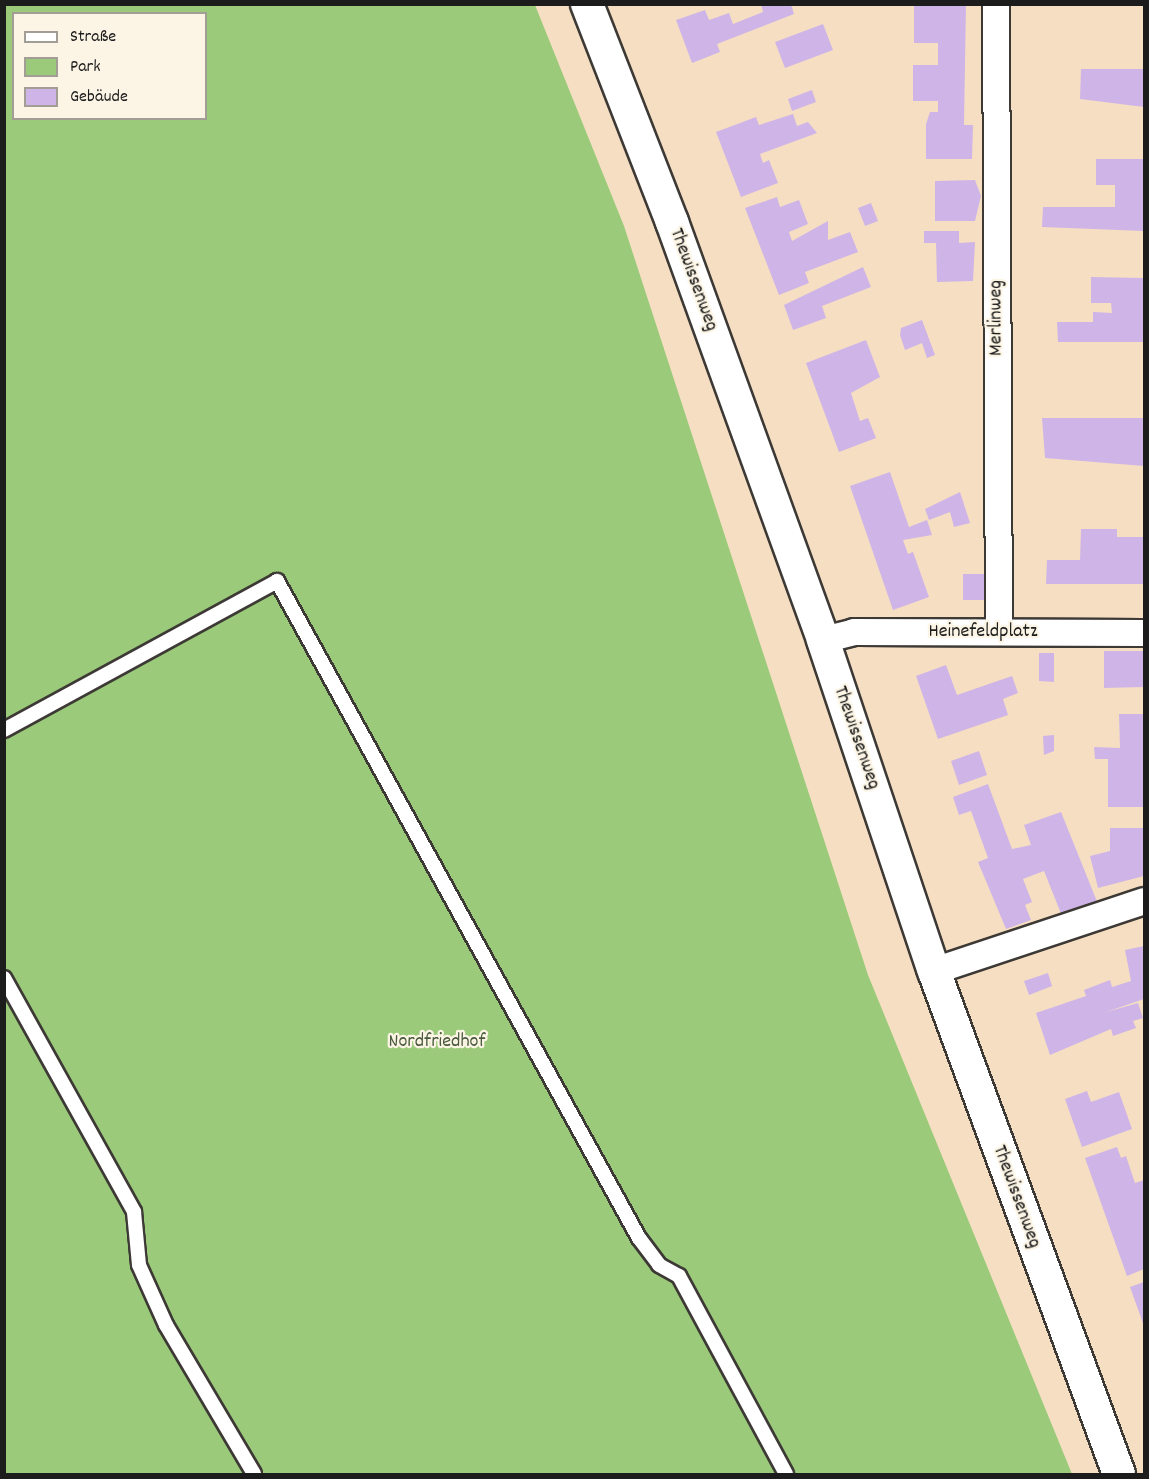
<!DOCTYPE html>
<html>
<head>
<meta charset="utf-8">
<style>
  body { margin:0 }
  #map { position:relative; width:1149px; height:1479px; overflow:hidden; background:#f6dec3; font-family:Dekko,sans-serif }
  div>[style] { position:absolute }
  [style*='--x'] { left:calc(var(--x)*1px); top:calc(var(--y)*1px); width:calc(var(--w)*1px); rotate:calc(var(--a)*1deg) }
  .green>* { inset:0; background:#9bcb7a }
  .building>* { inset:0; background:#cfb5e7 }
  .roads { filter:drop-shadow(2px 0 #3d3935) drop-shadow(-2px 0 #3d3935) drop-shadow(0 2px #3d3935) drop-shadow(0 -2px #3d3935) }
  .service>* { height:14px; margin:-7px; padding:0 7px; transform-origin:7px; border-radius:7px; background:#fff }
  .minor>* { height:26px; margin:-13px; padding:0 13px; transform-origin:13px; border-radius:13px; background:#fff }
  .tertiary>* { height:32px; margin:-16px; padding:0 16px; transform-origin:16px; border-radius:16px; background:#fff }
  span { translate:-50% -50%; white-space:nowrap; text-align:center; line-height:1.15; -webkit-text-stroke:4.5px #fcf5e5; paint-order:stroke }
  .street-label { font-size:20px; color:#1c1c1c }
  .park-label { font-size:20px; color:#48593d }
  .frame { position:absolute; inset:0; border:6px solid #1c1c1c; pointer-events:none }
  .legend { position:absolute; left:12px; top:12px; width:195px; height:108px; box-sizing:border-box; background:#fcf5e5; border:2px solid #a29e95; margin:0; padding:8px 10px; list-style:none; font-size:18px; color:#1c1c1c }
  .legend li { display:flex; align-items:center; gap:12px; height:30px }
  .legend b { width:30px; border:2px solid #a29e95 }
</style>
</head>
<body>
<div id="map">
  <div class="green">
    <div style="clip-path:polygon(evenodd,5px 5px,535px 5px,624px 226px,868px 975px,1072px 1474px,5px 1474px,5px 5px,14px 14px,206px 14px,206px 118px,14px 118px,14px 14px)"></div>
  </div>
  <div class="building">
    <div style="clip-path:polygon(761px 4px,791px 4px,794px 14px,717px 44px,720px 52px,692px 63px,676px 20px,705px 10px,709px 20px,729px 13px,733px 24px,763px 12px)"></div>
    <div style="clip-path:polygon(914px 4px,966px 4px,964px 125px,973px 125px,972px 159px,926px 159px,926px 124px,930px 112px,938px 112px,938px 101px,913px 101px,913px 65px,938px 65px,938px 43px,914px 43px)"></div>
    <div style="clip-path:polygon(823px 24px,833px 50px,785px 68px,775px 42px)"></div>
    <div style="clip-path:polygon(1081px 69px,1144px 69px,1144px 107px,1080px 99px)"></div>
    <div style="clip-path:polygon(812px 90px,816px 102px,792px 111px,788px 99px)"></div>
    <div style="clip-path:polygon(793px 114px,797px 126px,808px 122px,817px 133px,760px 154px,763px 163px,769px 160px,778px 183px,741px 197px,716px 132px,756px 117px,759px 125px)"></div>
    <div style="clip-path:polygon(1096px 159px,1144px 159px,1144px 231px,1042px 227px,1043px 207px,1115px 207px,1115px 185px,1096px 185px)"></div>
    <div style="clip-path:polygon(975px 180px,981px 196px,975px 221px,935px 221px,935px 181px)"></div>
    <div style="clip-path:polygon(777px 197px,780px 207px,799px 200px,808px 224px,789px 232px,792px 241px,828px 221px,828px 240px,850px 232px,858px 252px,805px 272px,809px 283px,779px 295px,745px 208px)"></div>
    <div style="clip-path:polygon(871px 203px,878px 221px,865px 226px,858px 208px)"></div>
    <div style="clip-path:polygon(924px 231px,959px 231px,959px 243px,975px 242px,973px 281px,937px 282px,936px 243px,924px 243px)"></div>
    <div style="clip-path:polygon(863px 267px,871px 287px,822px 306px,826px 318px,793px 330px,784px 305px)"></div>
    <div style="clip-path:polygon(1091px 277px,1144px 278px,1144px 342px,1058px 342px,1057px 322px,1093px 322px,1093px 312px,1112px 313px,1111px 303px,1091px 303px)"></div>
    <div style="clip-path:polygon(922px 320px,935px 355px,927px 358px,922px 343px,905px 350px,900px 335px,901px 328px)"></div>
    <div style="clip-path:polygon(866px 340px,880px 377px,851px 393px,860px 421px,868px 418px,876px 438px,839px 452px,806px 363px)"></div>
    <div style="clip-path:polygon(1042px 418px,1144px 418px,1144px 466px,1045px 458px)"></div>
    <div style="clip-path:polygon(890px 472px,909px 527px,927px 520px,932px 535px,903px 540px,908px 554px,913px 552px,929px 597px,893px 610px,850px 486px)"></div>
    <div style="clip-path:polygon(960px 492px,970px 523px,954px 527px,950px 512px,929px 520px,925px 509px)"></div>
    <div style="clip-path:polygon(1081px 529px,1117px 529px,1117px 537px,1144px 537px,1144px 584px,1046px 584px,1047px 560px,1080px 560px)"></div>
    <div style="clip-path:polygon(963px 574px,986px 574px,986px 600px,963px 600px)"></div>
    <div style="clip-path:polygon(1104px 651px,1144px 651px,1144px 687px,1104px 688px)"></div>
    <div style="clip-path:polygon(1039px 653px,1054px 653px,1054px 682px,1039px 681px)"></div>
    <div style="clip-path:polygon(946px 665px,957px 695px,1012px 676px,1018px 693px,1003px 699px,1008px 715px,938px 739px,916px 676px)"></div>
    <div style="clip-path:polygon(1119px 714px,1144px 714px,1144px 807px,1108px 807px,1108px 759px,1095px 759px,1094px 747px,1120px 748px)"></div>
    <div style="clip-path:polygon(1054px 735px,1054px 751px,1044px 755px,1043px 736px)"></div>
    <div style="clip-path:polygon(979px 751px,987px 775px,959px 785px,951px 761px)"></div>
    <div style="clip-path:polygon(988px 784px,1012px 849px,1031px 845px,1024px 825px,1061px 812px,1098px 904px,1062px 916px,1044px 871px,1023px 879px,1032px 902px,1025px 905px,1031px 920px,1006px 929px,978px 862px,988px 858px,971px 811px,959px 815px,953px 797px)"></div>
    <div style="clip-path:polygon(1110px 828px,1144px 828px,1144px 876px,1098px 888px,1090px 856px,1110px 851px)"></div>
    <div style="clip-path:polygon(1144px 946px,1144px 999px,1106px 1012px,1138px 1003px,1143px 1018px,1133px 1021px,1136px 1028px,1113px 1036px,1111px 1029px,1050px 1055px,1036px 1013px,1086px 996px,1084px 990px,1110px 980px,1112px 987px,1131px 981px,1125px 950px)"></div>
    <div style="clip-path:polygon(1048px 973px,1052px 986px,1029px 995px,1024px 981px)"></div>
    <div style="clip-path:polygon(1087px 1091px,1091px 1102px,1119px 1092px,1132px 1129px,1082px 1147px,1065px 1099px)"></div>
    <div style="clip-path:polygon(1117px 1147px,1121px 1158px,1126px 1156px,1135px 1183px,1144px 1180px,1144px 1269px,1127px 1276px,1085px 1158px)"></div>
    <div style="clip-path:polygon(1144px 1282px,1144px 1326px,1130px 1287px)"></div>
  </div>
  <div class="roads">
    <div class="service">
      <div style="--x:4;--y:730;--w:311;--a:-28.6"></div>
      <div style="--x:277;--y:581;--w:750;--a:61.15"></div>
      <div style="--x:639;--y:1238;--w:34;--a:53"></div>
      <div style="--x:659;--y:1265;--w:23;--a:29"></div>
      <div style="--x:679;--y:1276;--w:225;--a:61.6"></div>
      <div style="--x:4;--y:978;--w:268;--a:60.9"></div>
      <div style="--x:134;--y:1212;--w:53;--a:84.6"></div>
      <div style="--x:139;--y:1265;--w:66;--a:65.8"></div>
      <div style="--x:166;--y:1325;--w:173;--a:59.4"></div>
    </div>
    <div class="minor">
      <div style="--x:996;--y:4;--w:627;--a:89.73"></div>
      <div style="--x:823;--y:640;--w:32;--a:-14"></div>
      <div style="--x:854;--y:632;--w:290;--a:0.2"></div>
      <div style="--x:934;--y:971;--w:221;--a:-18.4"></div>
    </div>
    <div class="tertiary">
      <div style="--x:587;--y:4;--w:234;--a:68.7"></div>
      <div style="--x:672;--y:222;--w:444;--a:70.1"></div>
      <div style="--x:823;--y:640;--w:349;--a:71.5"></div>
      <div style="--x:934;--y:971;--w:536;--a:69.81"></div>
    </div>
  </div>
  <div class="street-label">
    <span style="left:693px;top:280px;rotate:70deg">Thewissenweg</span>
    <span style="left:997px;top:318px;rotate:-90deg">Merlinweg</span>
    <span style="left:983px;top:632px">Heinefeldplatz</span>
    <span style="left:856px;top:738px;rotate:71deg">Thewissenweg</span>
    <span style="left:1016px;top:1197px;rotate:70deg">Thewissenweg</span>
  </div>
  <div class="park-label">
    <span style="left:437px;top:1042px">Nordfriedhof</span>
  </div>
  <div class="frame"></div>
  <ul class="legend">
  <li><b style="height:8px;background:#fff"></b>Straße</li>
  <li><b style="height:16px;background:#9bcb7a"></b>Park</li>
  <li><b style="height:16px;background:#cfb5e7"></b>Gebäude</li>
  </ul>
</div>
</body>
</html>
